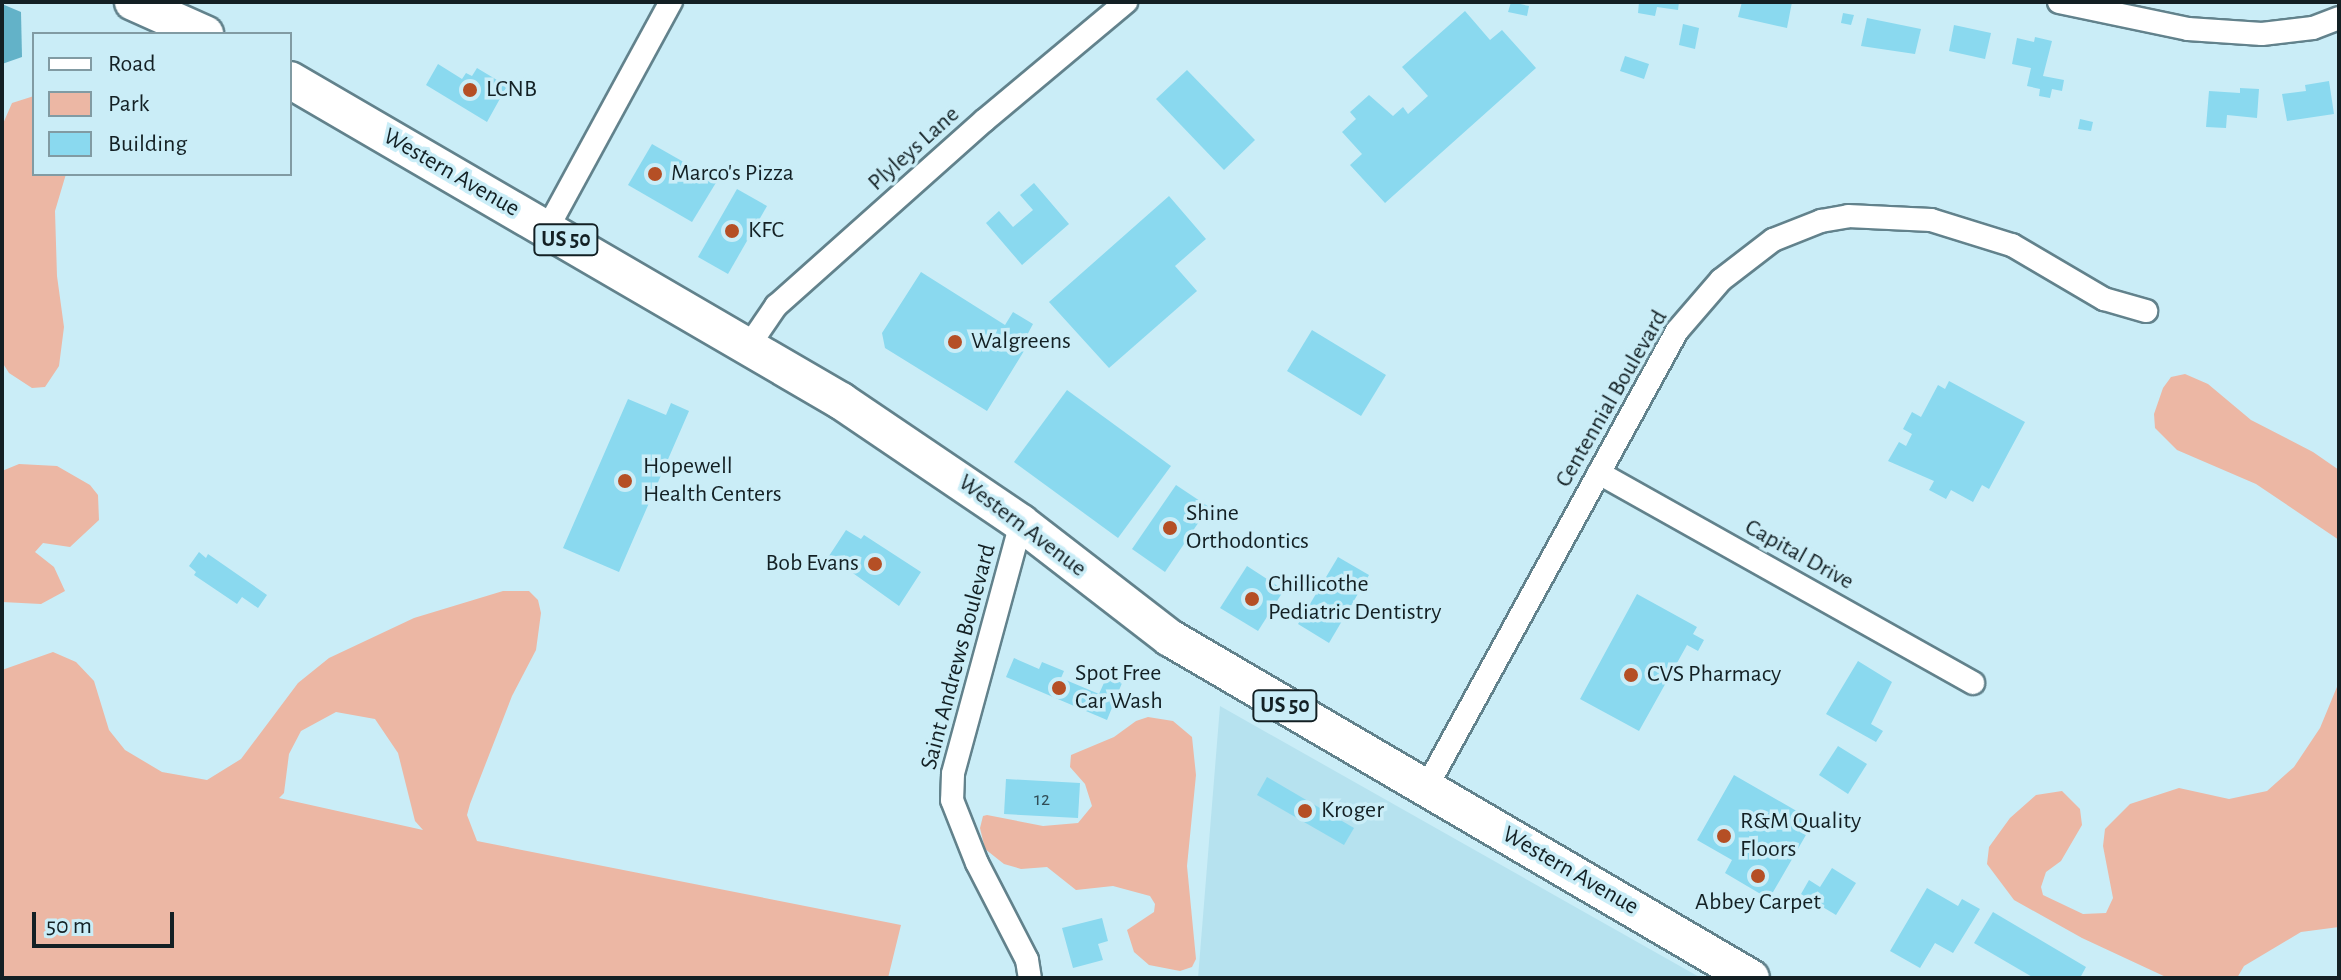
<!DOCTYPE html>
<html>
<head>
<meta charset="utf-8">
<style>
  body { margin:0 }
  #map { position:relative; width:2341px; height:980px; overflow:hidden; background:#caedf7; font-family:"Alegreya Sans",sans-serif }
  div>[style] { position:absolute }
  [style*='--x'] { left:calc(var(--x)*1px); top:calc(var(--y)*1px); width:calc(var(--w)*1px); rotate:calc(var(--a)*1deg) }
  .built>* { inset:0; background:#b6e2ef }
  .green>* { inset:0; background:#ecb7a4 }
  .water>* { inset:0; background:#63b2c8 }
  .building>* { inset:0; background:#8ad9ef }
  .roads { filter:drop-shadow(2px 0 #62828c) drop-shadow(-2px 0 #62828c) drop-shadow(0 2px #62828c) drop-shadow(0 -2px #62828c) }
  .street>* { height:22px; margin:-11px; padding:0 11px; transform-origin:11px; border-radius:11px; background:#fff }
  .primary>* { height:36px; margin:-18px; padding:0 18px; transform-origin:18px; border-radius:18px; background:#fff }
  .dots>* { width:22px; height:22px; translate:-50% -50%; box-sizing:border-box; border:4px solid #caedf7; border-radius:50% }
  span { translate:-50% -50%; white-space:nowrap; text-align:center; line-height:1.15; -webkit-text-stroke:7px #caedf7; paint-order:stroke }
  .number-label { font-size:20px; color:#314e57 }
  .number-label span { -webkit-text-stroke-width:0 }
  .shield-label span { padding:2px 6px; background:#caedf7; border:2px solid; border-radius:6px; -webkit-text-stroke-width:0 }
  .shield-label { font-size:22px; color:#132024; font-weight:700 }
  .poi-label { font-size:24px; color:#132024 }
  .left { translate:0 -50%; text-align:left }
  .right { translate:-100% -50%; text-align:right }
  .street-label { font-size:24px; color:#132024 }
  .frame { position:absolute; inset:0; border:4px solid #132024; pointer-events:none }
  .legend { position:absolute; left:32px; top:32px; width:260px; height:144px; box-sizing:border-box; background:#caedf7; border:2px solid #819ba3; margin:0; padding:10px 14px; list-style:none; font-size:24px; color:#132024 }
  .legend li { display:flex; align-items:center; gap:16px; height:40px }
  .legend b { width:40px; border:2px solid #819ba3 }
  .scale { position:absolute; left:32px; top:912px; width:142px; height:36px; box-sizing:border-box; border:4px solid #132024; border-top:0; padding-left:10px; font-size:24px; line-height:28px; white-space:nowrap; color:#132024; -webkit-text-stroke:6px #caedf7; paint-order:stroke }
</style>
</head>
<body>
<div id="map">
  <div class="built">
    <div style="clip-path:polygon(1220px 706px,1701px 978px,1198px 978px)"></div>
  </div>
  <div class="green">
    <div style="clip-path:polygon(34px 96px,34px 174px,66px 174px,55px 211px,57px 276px,64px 327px,59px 366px,45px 387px,32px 388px,9px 373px,2px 362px,2px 126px,12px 103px)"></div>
    <div style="clip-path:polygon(2185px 374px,2208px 384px,2251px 420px,2313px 452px,2339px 470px,2339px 540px,2256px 484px,2177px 450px,2155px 428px,2154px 414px,2163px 388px,2171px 377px)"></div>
    <div style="clip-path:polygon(19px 464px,57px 466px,90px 485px,98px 495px,99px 520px,70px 547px,43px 543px,35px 552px,54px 567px,65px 591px,41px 604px,2px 602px,2px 471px)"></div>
    <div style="clip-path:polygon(evenodd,503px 591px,529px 591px,538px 600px,541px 613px,536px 650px,512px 696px,470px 804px,467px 815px,477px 841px,901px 925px,888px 978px,2px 978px,2px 670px,53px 652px,76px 662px,94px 681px,109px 730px,125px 750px,162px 772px,207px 780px,241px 759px,298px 683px,329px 658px,414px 618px,503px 591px,336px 712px,375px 719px,398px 753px,415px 821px,423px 830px,279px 798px,284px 793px,289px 754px,301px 731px,336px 712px)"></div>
    <div style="clip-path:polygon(2339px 682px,2339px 927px,2301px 932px,2244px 966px,2237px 978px,2168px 978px,2082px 938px,2014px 900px,1987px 864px,1989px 847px,2010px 818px,2036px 795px,2062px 791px,2080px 809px,2082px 825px,2061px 861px,2046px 872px,2041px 887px,2043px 895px,2083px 914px,2106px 913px,2113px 898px,2103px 846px,2105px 829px,2130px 804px,2179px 788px,2229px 799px,2267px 791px,2294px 767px,2320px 728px)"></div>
    <div style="clip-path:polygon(1148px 717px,1173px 721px,1192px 737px,1196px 775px,1187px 866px,1196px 959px,1192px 967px,1180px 971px,1149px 965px,1134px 952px,1127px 930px,1154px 912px,1155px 904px,1150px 896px,1113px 886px,1076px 890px,1047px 867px,1021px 869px,1004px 864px,985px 849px,980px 828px,983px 816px,987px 815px,1043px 826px,1078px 823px,1092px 806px,1085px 784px,1070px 767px,1071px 755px,1114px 737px,1136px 721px)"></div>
  </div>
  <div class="water">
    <div style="clip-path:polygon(2px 4px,21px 12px,22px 57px,2px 64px)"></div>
  </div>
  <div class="building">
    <div style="clip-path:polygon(1511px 2px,1529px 6px,1527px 16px,1508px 12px)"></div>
    <div style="clip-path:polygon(1639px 2px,1679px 2px,1678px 10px,1657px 7px,1655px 16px,1638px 13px)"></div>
    <div style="clip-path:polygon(1742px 2px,1792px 2px,1787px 28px,1738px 17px)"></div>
    <div style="clip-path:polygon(1465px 11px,1490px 40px,1502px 30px,1536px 68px,1385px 203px,1350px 165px,1362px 154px,1342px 132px,1356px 119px,1350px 112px,1369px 95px,1393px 116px,1403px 107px,1408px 114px,1428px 96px,1402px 67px)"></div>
    <div style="clip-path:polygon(1843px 13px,1854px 15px,1851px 25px,1841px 23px)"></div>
    <div style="clip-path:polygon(1867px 18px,1921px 29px,1915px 54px,1861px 46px)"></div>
    <div style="clip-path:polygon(1683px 24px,1699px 28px,1695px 49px,1679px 45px)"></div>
    <div style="clip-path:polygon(1954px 25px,1991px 33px,1985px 59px,1949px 51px)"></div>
    <div style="clip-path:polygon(2035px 37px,2052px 41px,2043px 76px,2064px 80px,2062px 91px,2052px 89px,2050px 98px,2039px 96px,2040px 89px,2027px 86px,2031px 68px,2012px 64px,2017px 38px,2034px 42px)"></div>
    <div style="clip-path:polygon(1625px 56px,1649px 64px,1644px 79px,1620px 71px)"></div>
    <div style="clip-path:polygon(438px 64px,462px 79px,466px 73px,472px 76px,477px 68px,507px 86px,487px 122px,426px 85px)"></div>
    <div style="clip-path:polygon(1187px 70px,1255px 140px,1224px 170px,1156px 99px)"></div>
    <div style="clip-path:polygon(2329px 81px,2334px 114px,2287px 121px,2282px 94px,2306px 91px,2305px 85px)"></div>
    <div style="clip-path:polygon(2240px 88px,2259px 89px,2257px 118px,2227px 115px,2226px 128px,2206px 127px,2209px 91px,2240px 93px)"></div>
    <div style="clip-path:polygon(2080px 119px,2093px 122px,2091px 131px,2078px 129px)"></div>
    <div style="clip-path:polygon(652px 144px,717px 181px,692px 222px,628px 185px)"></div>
    <div style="clip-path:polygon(1034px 183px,1069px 224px,1022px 265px,986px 223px,999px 211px,1013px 227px,1033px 210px,1020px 195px)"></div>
    <div style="clip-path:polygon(737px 189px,767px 206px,728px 274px,698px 257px)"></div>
    <div style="clip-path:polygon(1169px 196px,1206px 239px,1175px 266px,1197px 291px,1109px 368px,1049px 302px)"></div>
    <div style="clip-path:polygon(921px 272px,1005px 325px,1013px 312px,1033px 324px,1026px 337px,1027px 346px,987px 411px,885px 348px,882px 333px)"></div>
    <div style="clip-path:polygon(1312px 330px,1386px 375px,1361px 416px,1287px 371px)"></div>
    <div style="clip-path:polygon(1949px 381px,2025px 422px,1989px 489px,1982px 485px,1973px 502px,1951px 490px,1946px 499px,1929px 490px,1934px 481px,1888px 461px,1899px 442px,1906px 446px,1912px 434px,1903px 429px,1912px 412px,1921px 417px,1938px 385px,1945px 389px)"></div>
    <div style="clip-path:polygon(1067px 390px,1171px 466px,1118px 538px,1014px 462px)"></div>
    <div style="clip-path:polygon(628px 399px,666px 415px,671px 403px,689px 411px,619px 572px,563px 548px)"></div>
    <div style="clip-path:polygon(1176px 485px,1209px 507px,1165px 572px,1132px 549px)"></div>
    <div style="clip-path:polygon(846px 530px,861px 539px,864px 535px,921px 572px,899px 606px,829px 556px)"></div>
    <div style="clip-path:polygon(199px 552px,206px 558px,208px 554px,267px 595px,258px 608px,242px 597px,237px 604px,194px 575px,196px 572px,189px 566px)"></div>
    <div style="clip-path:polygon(1338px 557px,1369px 575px,1329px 643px,1298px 624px)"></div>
    <div style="clip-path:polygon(1247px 566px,1284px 590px,1258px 631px,1220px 608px)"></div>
    <div style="clip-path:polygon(1637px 594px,1697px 627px,1693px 634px,1704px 640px,1698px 651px,1687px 645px,1639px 731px,1580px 699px)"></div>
    <div style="clip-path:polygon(1014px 658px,1039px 669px,1042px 662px,1064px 671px,1061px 678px,1099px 694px,1107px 676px,1122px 683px,1107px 720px,1006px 677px)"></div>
    <div style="clip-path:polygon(1858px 661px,1892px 682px,1871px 724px,1883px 731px,1876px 742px,1826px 714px)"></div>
    <div style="clip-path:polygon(1838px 746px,1867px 764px,1848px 794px,1819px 775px)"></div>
    <div style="clip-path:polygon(1734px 775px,1814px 821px,1769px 899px,1725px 873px,1732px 860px,1697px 840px)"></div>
    <div style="clip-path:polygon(1267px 777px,1354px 828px,1344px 845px,1257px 795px)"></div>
    <div style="clip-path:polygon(1006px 779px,1080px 783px,1078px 818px,1004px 814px)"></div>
    <div style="clip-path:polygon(1832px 868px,1856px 883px,1836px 915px,1801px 894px,1809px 880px,1820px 887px)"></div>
    <div style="clip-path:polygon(1927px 888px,1958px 906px,1962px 899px,1980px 909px,1953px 953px,1935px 943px,1920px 968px,1890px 951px)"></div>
    <div style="clip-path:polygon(1993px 912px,2086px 967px,2080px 978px,2034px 978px,1974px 943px)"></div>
    <div style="clip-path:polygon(1102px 918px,1108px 941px,1098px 944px,1103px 960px,1073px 968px,1062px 928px)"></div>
  </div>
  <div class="roads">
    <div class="street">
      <div style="--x:2059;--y:2;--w:132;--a:11.8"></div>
      <div style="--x:2188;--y:29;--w:74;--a:3.9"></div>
      <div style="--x:2262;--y:34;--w:51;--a:-6.7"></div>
      <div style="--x:2313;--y:28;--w:28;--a:-21"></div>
      <div style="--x:547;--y:229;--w:259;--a:-61.4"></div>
      <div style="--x:748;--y:347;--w:50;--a:-55.7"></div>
      <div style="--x:776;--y:306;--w:280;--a:-41.7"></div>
      <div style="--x:985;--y:120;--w:184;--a:-39.9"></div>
      <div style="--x:1599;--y:473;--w:429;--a:29.3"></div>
      <div style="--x:1021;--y:523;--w:260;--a:105.2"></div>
      <div style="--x:953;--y:774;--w:26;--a:92"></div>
      <div style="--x:952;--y:800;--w:68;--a:68.4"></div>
      <div style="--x:977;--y:863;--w:109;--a:62.7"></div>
      <div style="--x:1027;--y:960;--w:18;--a:81"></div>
      <div style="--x:1426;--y:788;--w:521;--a:-61.22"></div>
      <div style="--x:1677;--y:331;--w:67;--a:-49.2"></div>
      <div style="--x:1721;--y:280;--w:66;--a:-37.6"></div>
      <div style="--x:1773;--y:240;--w:52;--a:-21.6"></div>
      <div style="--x:1821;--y:221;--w:27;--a:-10"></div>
      <div style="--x:1848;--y:216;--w:83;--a:2.8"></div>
      <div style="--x:1931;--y:220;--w:85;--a:17.2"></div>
      <div style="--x:2012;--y:245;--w:107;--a:30.4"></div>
      <div style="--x:2104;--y:299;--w:44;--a:15.9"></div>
    </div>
    <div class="primary">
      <div style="--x:133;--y:2;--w:79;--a:24"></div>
      <div style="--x:290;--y:80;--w:638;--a:30.22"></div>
      <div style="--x:841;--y:401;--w:217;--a:34.1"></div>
      <div style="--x:1021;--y:523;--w:188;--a:37.7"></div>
      <div style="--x:1170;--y:638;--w:673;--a:30.34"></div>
    </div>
  </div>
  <div class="dots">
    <div style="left:470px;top:90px;background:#b54f25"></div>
    <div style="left:655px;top:174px;background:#b54f25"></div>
    <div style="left:732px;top:231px;background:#b54f25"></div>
    <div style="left:955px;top:342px;background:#b54f25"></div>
    <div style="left:625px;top:481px;background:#b54f25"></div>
    <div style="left:1170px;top:528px;background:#b54f25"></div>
    <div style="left:875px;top:564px;background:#b54f25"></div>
    <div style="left:1252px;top:599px;background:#b54f25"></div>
    <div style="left:1631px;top:675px;background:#b54f25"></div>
    <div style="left:1059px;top:688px;background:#b54f25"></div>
    <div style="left:1305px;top:811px;background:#b54f25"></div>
    <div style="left:1724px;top:836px;background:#b54f25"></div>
    <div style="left:1758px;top:876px;background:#b54f25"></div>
  </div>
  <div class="number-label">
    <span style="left:1042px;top:799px">12</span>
  </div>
  <div class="shield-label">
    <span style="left:566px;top:240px">US 50</span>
    <span style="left:1285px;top:706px">US 50</span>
  </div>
  <div class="poi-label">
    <span class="left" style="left:486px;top:90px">LCNB</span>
    <span class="left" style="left:671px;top:174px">Marco's Pizza</span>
    <span class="left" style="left:748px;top:231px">KFC</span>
    <span class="left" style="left:971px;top:342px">Walgreens</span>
    <span class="left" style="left:643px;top:481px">Hopewell<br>Health Centers</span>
    <span class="left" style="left:1186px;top:528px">Shine<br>Orthodontics</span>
    <span class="right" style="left:859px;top:564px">Bob Evans</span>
    <span class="left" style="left:1268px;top:599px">Chillicothe<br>Pediatric Dentistry</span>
    <span class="left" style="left:1075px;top:688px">Spot Free<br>Car Wash</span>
    <span class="left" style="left:1647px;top:675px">CVS Pharmacy</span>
    <span class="left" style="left:1321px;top:811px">Kroger</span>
    <span class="left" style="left:1740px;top:836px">R&amp;M Quality<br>Floors</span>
    <span style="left:1758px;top:903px">Abbey Carpet</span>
  </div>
  <div class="street-label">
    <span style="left:914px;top:149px;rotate:-42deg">Plyleys Lane</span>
    <span style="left:451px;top:173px;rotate:30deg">Western Avenue</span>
    <span style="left:1612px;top:399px;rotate:-60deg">Centennial Boulevard</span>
    <span style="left:1022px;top:526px;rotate:37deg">Western Avenue</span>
    <span style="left:1799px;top:555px;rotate:29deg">Capital Drive</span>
    <span style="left:959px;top:657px;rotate:-75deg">Saint Andrews Boulevard</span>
    <span style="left:1570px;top:871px;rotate:30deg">Western Avenue</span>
  </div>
  <div class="frame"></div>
  <ul class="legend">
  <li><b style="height:10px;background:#fff"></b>Road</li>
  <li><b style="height:22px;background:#ecb7a4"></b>Park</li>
  <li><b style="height:22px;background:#8ad9ef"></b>Building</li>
  </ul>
  <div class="scale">50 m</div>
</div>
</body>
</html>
